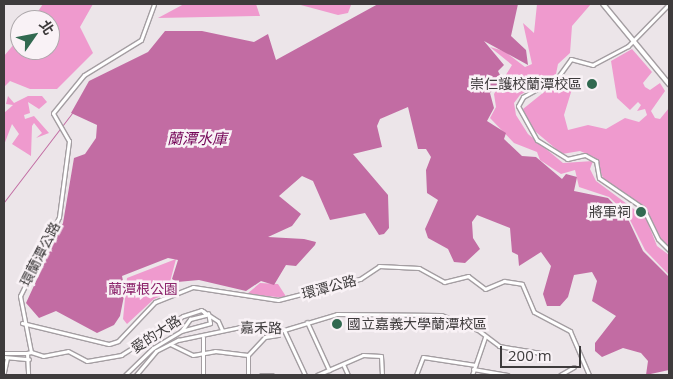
<!DOCTYPE html>
<html>
<head>
<meta charset="utf-8">
<style>
  body { margin:0 }
  #map { position:relative; width:673px; height:379px; overflow:hidden; background:#ece5e9; font-family:"Open Sans","Noto Sans TC",sans-serif }
  div>[style] { position:absolute }
  [style*='--x'] { left:calc(var(--x)*1px); top:calc(var(--y)*1px); width:calc(var(--w)*1px); rotate:calc(var(--a)*1deg) }
  .green>* { inset:0; background:#ef9ace }
  .water>* { inset:0; background:#c26ca3 }
  .stream>* { height:1px; margin:-0.5px; padding:0 0.5px; transform-origin:0.5px; border-radius:0.5px; background:#c26ca3 }
  .roads { filter:drop-shadow(1px 0 #a49ea2) drop-shadow(-1px 0 #a49ea2) drop-shadow(0 1px #a49ea2) drop-shadow(0 -1px #a49ea2) }
  .minor>* { height:3px; margin:-1.5px; padding:0 1.5px; transform-origin:1.5px; border-radius:1.5px; background:#fff }
  .major>* { height:4px; margin:-2px; padding:0 2px; transform-origin:2px; border-radius:2px; background:#fff }
  .dots>* { width:14px; height:14px; translate:-50% -50%; box-sizing:border-box; border:2px solid #f9f2f6; border-radius:50% }
  span { translate:-50% -50%; white-space:nowrap; text-align:center; line-height:1.15; -webkit-text-stroke:5px #f9f2f6; paint-order:stroke }
  .poi-label { font-size:14px; color:#3e3b3c }
  .right { translate:-100% -50%; text-align:right }
  .left { translate:0 -50%; text-align:left }
  .street-label { font-size:14px; color:#3e3b3c }
  .park-label { font-size:14px; color:#8c256c }
  .water-label { font-size:15px; color:#730356; font-style:italic }
  .frame { position:absolute; inset:0; border:5px solid #3e3b3c; pointer-events:none }
  .north { position:absolute; left:10px; top:10px; width:50px; height:50px; box-sizing:border-box; background:#f9f2f6; border:1px solid #aea9ac; border-radius:50%; rotate:57deg; font-size:14px; font-weight:700; line-height:20px; text-align:center; color:#3e3b3c }
  .north::after { content:''; display:block; margin:auto; width:18px; height:22px; background:#316950; clip-path:polygon(50% 0,100% 100%,50% 72%,0 100%) }
  .scale { position:absolute; left:500px; top:346px; width:81px; height:22px; box-sizing:border-box; border:2px solid #3e3b3c; border-top:0; padding-left:6px; font-size:15px; line-height:18px; white-space:nowrap; color:#3e3b3c; -webkit-text-stroke:4px #f9f2f6; paint-order:stroke }
</style>
</head>
<body>
<div id="map">
  <div class="green">
    <div style="clip-path:polygon(43px 4px,93px 4px,80px 27px,93px 53px,57px 89px,30px 89px,10px 81px,4px 87px,4px 56px,20px 37px,20px 50px,50px 50px,50px 20px,32px 20px)"></div>
    <div style="clip-path:polygon(184px 4px,256px 4px,260px 16px,158px 18px)"></div>
    <div style="clip-path:polygon(297px 4px,351px 4px,351px 5px,348px 13px,338px 15px)"></div>
    <div style="clip-path:polygon(537px 4px,591px 4px,572px 26px,570px 53px,558px 64px,556px 74px,520px 95px,514px 103px,516px 115px,528px 134px,563px 163px,593px 161px,590px 169px,596px 181px,646px 218px,657px 246px,669px 255px,669px 275px,645px 250px,627px 214px,609px 197px,579px 187px,575px 170px,561px 174px,540px 160px,537px 152px,514px 143px,490px 118px,496px 107px,494px 94px,512px 65px,490px 47px,504px 51px,525px 67px,532px 64px,523px 23px,534px 33px)"></div>
    <div style="clip-path:polygon(632px 49px,652px 72px,643px 83px,645px 87px,650px 90px,660px 83px,665px 91px,651px 111px,655px 118px,660px 119px,669px 108px,669px 247px,660px 242px,642px 205px,604px 180px,594px 157px,580px 151px,562px 154px,530px 127px,523px 109px,564px 76px,572px 89px,564px 115px,568px 130px,588px 125px,606px 129px,625px 118px,639px 122px,647px 115px,645px 109px,637px 111px,641px 105px,638px 102px,630px 110px,617px 98px,611px 61px)"></div>
    <div style="clip-path:polygon(8px 96px,14px 103px,28px 96px,42px 96px,47px 102px,39px 109px,28px 102px,30px 113px,24px 115px,25px 119px,34px 116px,49px 133px,36px 138px,42px 133px,34px 123px,32px 126px,31px 156px,12px 144px,19px 134px,12px 124px,4px 145px,4px 113px,13px 105px,6px 104px)"></div>
    <div style="clip-path:polygon(176px 259px,170px 282px,175px 290px,154px 299px,127px 324px,123px 319px,127px 278px)"></div>
    <div style="clip-path:polygon(260px 283px,278px 284px,287px 298px,247px 294px)"></div>
  </div>
  <div class="water">
    <div style="clip-path:polygon(378px 4px,518px 4px,511px 36px,526px 50px,528px 65px,484px 41px,504px 65px,498px 71px,502px 79px,490px 93px,494px 108px,487px 121px,506px 133px,504px 139px,522px 156px,536px 157px,562px 179px,566px 174px,577px 177px,574px 191px,608px 198px,628px 219px,643px 251px,669px 277px,669px 370px,646px 375px,648px 361px,641px 353px,623px 348px,602px 357px,595px 351px,595px 343px,616px 316px,592px 301px,597px 281px,592px 272px,574px 275px,568px 297px,560px 306px,547px 306px,543px 294px,551px 266px,541px 252px,519px 266px,518px 255px,512px 252px,510px 228px,477px 215px,472px 222px,473px 238px,480px 249px,465px 263px,454px 262px,448px 249px,428px 238px,425px 229px,438px 200px,427px 193px,426px 170px,431px 157px,426px 149px,418px 149px,408px 107px,380px 119px,377px 126px,382px 147px,353px 154px,388px 195px,389px 228px,384px 234px,379px 235px,365px 213px,330px 220px,313px 181px,302px 176px,279px 196px,301px 214px,292px 226px,268px 237px,304px 239px,316px 242px,315px 245px,296px 266px,286px 265px,274px 285px,261px 281px,246px 291px,199px 280px,177px 282px,172px 279px,178px 260px,168px 258px,122px 276px,125px 291px,120px 316px,114px 325px,97px 333px,56px 311px,39px 318px,26px 303px,63px 223px,74px 158px,85px 154px,96px 138px,97px 125px,71px 113px,89px 81px,148px 52px,165px 31px,202px 31px,254px 42px,268px 34px,276px 60px)"></div>
  </div>
  <div class="stream">
    <div style="--x:4;--y:202;--w:112;--a:-52.6"></div>
  </div>
  <div class="roads">
    <div class="minor">
      <div style="--x:669;--y:4;--w:59;--a:134.3"></div>
      <div style="--x:628;--y:46;--w:40;--a:152"></div>
      <div style="--x:593;--y:65;--w:23;--a:-165"></div>
      <div style="--x:571;--y:59;--w:24;--a:126"></div>
      <div style="--x:557;--y:78;--w:39;--a:151"></div>
      <div style="--x:523;--y:97;--w:10;--a:119"></div>
      <div style="--x:518;--y:106;--w:39;--a:61"></div>
      <div style="--x:537;--y:140;--w:36;--a:32"></div>
      <div style="--x:567;--y:159;--w:18;--a:-13"></div>
      <div style="--x:585;--y:155;--w:13;--a:29"></div>
      <div style="--x:596;--y:161;--w:17;--a:80"></div>
      <div style="--x:599;--y:178;--w:53;--a:34.3"></div>
      <div style="--x:643;--y:208;--w:34;--a:64"></div>
      <div style="--x:658;--y:239;--w:16;--a:45"></div>
      <div style="--x:307;--y:322;--w:53;--a:65.4"></div>
      <div style="--x:22;--y:323;--w:89;--a:13.6"></div>
      <div style="--x:109;--y:344;--w:9;--a:-18"></div>
      <div style="--x:118;--y:341;--w:54;--a:-46.5"></div>
      <div style="--x:155;--y:302;--w:41;--a:-21.5"></div>
      <div style="--x:193;--y:287;--w:86;--a:8.7"></div>
      <div style="--x:278;--y:300;--w:85;--a:-14.4"></div>
      <div style="--x:360;--y:279;--w:23;--a:-34"></div>
      <div style="--x:379;--y:266;--w:40;--a:2.9"></div>
      <div style="--x:419;--y:268;--w:29;--a:29"></div>
      <div style="--x:444;--y:282;--w:25;--a:-14"></div>
      <div style="--x:468;--y:276;--w:21;--a:37"></div>
      <div style="--x:485;--y:289;--w:21;--a:-23"></div>
      <div style="--x:504;--y:281;--w:18;--a:9"></div>
      <div style="--x:522;--y:284;--w:30;--a:67"></div>
      <div style="--x:534;--y:312;--w:41;--a:27.8"></div>
      <div style="--x:570;--y:331;--w:48;--a:66.6"></div>
      <div style="--x:182;--y:330;--w:14;--a:-54"></div>
      <div style="--x:190;--y:319;--w:16;--a:-14"></div>
      <div style="--x:206;--y:315;--w:5;--a:-127"></div>
      <div style="--x:284;--y:330;--w:50;--a:65"></div>
      <div style="--x:203;--y:337;--w:38;--a:90"></div>
      <div style="--x:170;--y:344;--w:25;--a:26"></div>
      <div style="--x:193;--y:355;--w:22;--a:-10"></div>
      <div style="--x:215;--y:351;--w:33;--a:7"></div>
      <div style="--x:248;--y:355;--w:20;--a:90"></div>
      <div style="--x:31;--y:352;--w:13;--a:18"></div>
      <div style="--x:43;--y:356;--w:25;--a:-11"></div>
      <div style="--x:68;--y:351;--w:21;--a:28"></div>
      <div style="--x:87;--y:361;--w:35;--a:-10"></div>
      <div style="--x:121;--y:355;--w:73;--a:-32.2"></div>
      <div style="--x:183;--y:316;--w:19;--a:-18"></div>
      <div style="--x:201;--y:310;--w:20;--a:33"></div>
      <div style="--x:218;--y:321;--w:10;--a:66"></div>
      <div style="--x:4;--y:353;--w:23;--a:0"></div>
      <div style="--x:27;--y:353;--w:4;--a:-14"></div>
      <div style="--x:31;--y:352;--w:57;--a:-101.1"></div>
      <div style="--x:20;--y:296;--w:88;--a:-63.7"></div>
      <div style="--x:59;--y:217;--w:77;--a:-82.5"></div>
      <div style="--x:69;--y:141;--w:32;--a:-120"></div>
      <div style="--x:53;--y:113;--w:49;--a:-50.8"></div>
      <div style="--x:84;--y:75;--w:67;--a:-31.6"></div>
      <div style="--x:141;--y:40;--w:38;--a:-70"></div>
      <div style="--x:27;--y:353;--w:22;--a:87"></div>
      <div style="--x:248;--y:355;--w:25;--a:-47"></div>
      <div style="--x:265;--y:337;--w:13;--a:-9"></div>
      <div style="--x:278;--y:335;--w:7;--a:-63"></div>
      <div style="--x:4;--y:357;--w:25;--a:5"></div>
      <div style="--x:343;--y:364;--w:12;--a:66"></div>
      <div style="--x:473;--y:369;--w:35;--a:10"></div>
      <div style="--x:4;--y:372;--w:14;--a:-78"></div>
      <div style="--x:125;--y:375;--w:39;--a:-44"></div>
      <div style="--x:153;--y:348;--w:33;--a:-31"></div>
      <div style="--x:181;--y:331;--w:30;--a:-15"></div>
      <div style="--x:210;--y:323;--w:10;--a:-101"></div>
      <div style="--x:136;--y:375;--w:31;--a:-50"></div>
      <div style="--x:156;--y:351;--w:25;--a:-27"></div>
      <div style="--x:178;--y:340;--w:68;--a:-11.8"></div>
      <div style="--x:245;--y:326;--w:39;--a:6"></div>
      <div style="--x:284;--y:330;--w:55;--a:-16.8"></div>
      <div style="--x:337;--y:314;--w:104;--a:0.6"></div>
      <div style="--x:441;--y:315;--w:40;--a:22"></div>
      <div style="--x:478;--y:330;--w:26;--a:37"></div>
      <div style="--x:499;--y:346;--w:42;--a:9.7"></div>
      <div style="--x:261;--y:375;--w:11;--a:0"></div>
      <div style="--x:317;--y:375;--w:50;--a:-23.5"></div>
      <div style="--x:363;--y:355;--w:18;--a:3"></div>
      <div style="--x:381;--y:356;--w:19;--a:87"></div>
      <div style="--x:416;--y:375;--w:19;--a:-69"></div>
      <div style="--x:423;--y:357;--w:53;--a:8.7"></div>
      <div style="--x:472;--y:375;--w:40;--a:-71.1"></div>
      <div style="--x:560;--y:375;--w:16;--a:-30"></div>
    </div>
    <div class="major">
      <div style="--x:603;--y:4;--w:104;--a:50.5"></div>
    </div>
  </div>
  <div class="dots">
    <div style="left:592px;top:84px;background:#316950"></div>
    <div style="left:641px;top:212px;background:#316950"></div>
    <div style="left:337px;top:324px;background:#316950"></div>
  </div>
  <div class="poi-label">
    <span class="right" style="left:582px;top:84px">崇仁護校蘭潭校區</span>
    <span class="right" style="left:631px;top:212px">將軍祠</span>
    <span class="left" style="left:347px;top:324px">國立嘉義大學蘭潭校區</span>
  </div>
  <div class="street-label">
    <span style="left:40px;top:254px;rotate:-63deg">環蘭潭公路</span>
    <span style="left:329px;top:287px;rotate:-15deg">環潭公路</span>
    <span style="left:261px;top:328px;rotate:1deg">嘉禾路</span>
    <span style="left:156px;top:334px;rotate:-33deg">愛的大路</span>
  </div>
  <div class="park-label">
    <span style="left:143px;top:289px">蘭潭根公園</span>
  </div>
  <div class="water-label">
    <span style="left:197px;top:139px">蘭潭水庫</span>
  </div>
  <div class="frame"></div>
  <div class="north">北</div>
  <div class="scale">200 m</div>
</div>
</body>
</html>
